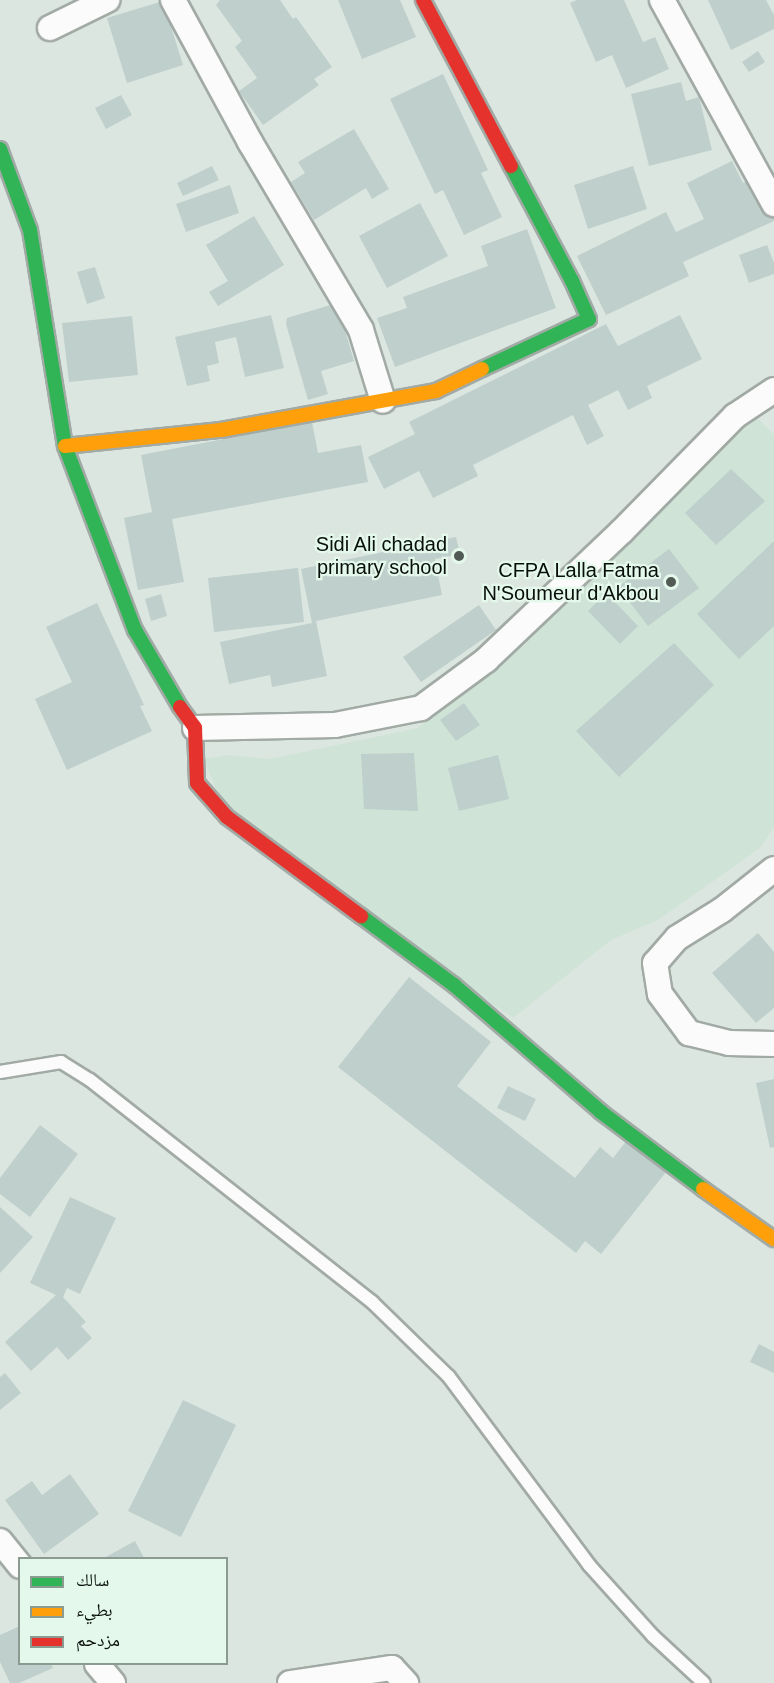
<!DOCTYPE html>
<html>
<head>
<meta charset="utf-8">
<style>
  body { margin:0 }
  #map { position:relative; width:774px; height:1683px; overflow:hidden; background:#dce6e0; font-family:Arial,"Noto Naskh Arabic",sans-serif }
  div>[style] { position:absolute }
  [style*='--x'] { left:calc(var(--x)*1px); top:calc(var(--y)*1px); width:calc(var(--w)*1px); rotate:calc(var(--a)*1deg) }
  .built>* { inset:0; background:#cfe3d7 }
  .building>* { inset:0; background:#becfcc }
  .roads { filter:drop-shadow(2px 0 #a2aaa5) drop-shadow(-2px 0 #a2aaa5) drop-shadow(0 2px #a2aaa5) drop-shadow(0 -2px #a2aaa5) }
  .lane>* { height:12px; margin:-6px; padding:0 6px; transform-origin:6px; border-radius:6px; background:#fafbfa }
  .street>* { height:24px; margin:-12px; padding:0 12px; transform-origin:12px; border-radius:12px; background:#fafbfa }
  .fast>* { height:14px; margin:-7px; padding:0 7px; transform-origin:7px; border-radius:7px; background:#30b455 }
  .slow>* { height:14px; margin:-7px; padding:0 7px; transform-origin:7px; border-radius:7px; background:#ff9f0a }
  .jam>* { height:14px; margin:-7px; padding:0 7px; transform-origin:7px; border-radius:7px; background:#e5322d }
  .dots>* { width:16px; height:16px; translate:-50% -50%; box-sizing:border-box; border:3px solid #e4f8ec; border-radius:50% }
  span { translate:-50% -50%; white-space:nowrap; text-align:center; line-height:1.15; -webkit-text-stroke:4.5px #e4f8ec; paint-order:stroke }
  .poi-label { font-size:20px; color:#080f0b }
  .right { translate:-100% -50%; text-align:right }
  .legend { position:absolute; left:18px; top:1557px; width:210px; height:108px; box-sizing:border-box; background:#e4f8ec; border:2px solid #8c9b92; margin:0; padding:8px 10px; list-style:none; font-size:18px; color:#080f0b }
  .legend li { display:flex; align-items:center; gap:12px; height:30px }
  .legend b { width:30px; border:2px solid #8c9b92 }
</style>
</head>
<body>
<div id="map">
  <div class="built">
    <div style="clip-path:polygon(747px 407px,774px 435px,774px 827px,760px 848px,658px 920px,611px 940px,513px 1018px,227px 817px,204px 759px,228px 755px,270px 759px,418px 728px)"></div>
  </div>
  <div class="building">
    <div style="clip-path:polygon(220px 0,280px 0,293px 19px,296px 17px,332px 67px,314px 79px,319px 85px,263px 125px,239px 91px,257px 78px,235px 47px,242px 41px,216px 5px)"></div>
    <div style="clip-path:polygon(338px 0,400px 0,416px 37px,362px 59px)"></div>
    <div style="clip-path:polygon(577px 0,624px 0,643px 42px,655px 37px,669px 69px,626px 88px,612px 55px,596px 62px,570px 3px)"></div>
    <div style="clip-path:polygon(708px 0,766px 0,774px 15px,774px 29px,731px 50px)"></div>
    <div style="clip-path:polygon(163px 1px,183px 65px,127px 83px,107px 18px)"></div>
    <div style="clip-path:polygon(758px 51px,765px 62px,749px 72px,742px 62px)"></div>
    <div style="clip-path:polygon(443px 74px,488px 170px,481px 173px,502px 217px,464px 235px,443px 190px,435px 194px,390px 99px)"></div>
    <div style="clip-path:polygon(681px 82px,686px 101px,699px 97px,712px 150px,649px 166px,631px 94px)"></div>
    <div style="clip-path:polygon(121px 95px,132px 115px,106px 129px,95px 108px)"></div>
    <div style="clip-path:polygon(354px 129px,389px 189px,372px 199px,366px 188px,314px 220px,291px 182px,305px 173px,298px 162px)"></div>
    <div style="clip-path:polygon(732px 161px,743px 183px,756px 177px,774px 214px,774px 221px,683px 262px,689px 276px,606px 315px,577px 256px,666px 212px,676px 232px,704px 219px,687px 183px)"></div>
    <div style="clip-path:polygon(212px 166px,219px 180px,183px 196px,177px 183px)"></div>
    <div style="clip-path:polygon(633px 166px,647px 209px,588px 229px,574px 185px)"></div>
    <div style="clip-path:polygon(230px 185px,239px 213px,186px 232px,176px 204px)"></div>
    <div style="clip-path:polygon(420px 203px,448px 256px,387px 288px,359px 236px)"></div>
    <div style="clip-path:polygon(254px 216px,284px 265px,218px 306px,209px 292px,228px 281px,206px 245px)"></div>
    <div style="clip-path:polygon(527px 229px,556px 308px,395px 367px,377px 318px,407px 308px,403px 297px,488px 266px,481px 246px)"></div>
    <div style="clip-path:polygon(767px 245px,774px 263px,774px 274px,749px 283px,739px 255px)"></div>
    <div style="clip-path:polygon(95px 267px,105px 298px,87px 304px,77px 272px)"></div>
    <div style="clip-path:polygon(337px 303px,354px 361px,321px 371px,328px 394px,308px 400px,286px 324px,287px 318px)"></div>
    <div style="clip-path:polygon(271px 315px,284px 368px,245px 377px,236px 337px,215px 342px,219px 363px,207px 366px,210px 381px,187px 386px,175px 337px)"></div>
    <div style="clip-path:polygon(680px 315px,702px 359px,647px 386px,652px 398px,628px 410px,618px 390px,588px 405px,604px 436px,587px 445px,573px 415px,473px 465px,478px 476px,433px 498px,419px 471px,384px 489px,368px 457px,415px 434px,409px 422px,606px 324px,618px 346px)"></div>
    <div style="clip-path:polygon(132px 316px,138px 375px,69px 382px,62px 323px)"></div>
    <div style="clip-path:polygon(312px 422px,318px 453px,361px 445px,368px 482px,172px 519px,184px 582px,138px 590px,124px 518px,152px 512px,141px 455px)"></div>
    <div style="clip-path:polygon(731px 469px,765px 501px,716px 545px,685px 513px)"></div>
    <div style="clip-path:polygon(456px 537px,460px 554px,435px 559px,442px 595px,316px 621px,327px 676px,272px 687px,270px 675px,229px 684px,220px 642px,312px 623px,301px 569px)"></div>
    <div style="clip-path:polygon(774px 541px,774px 626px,739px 659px,697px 614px)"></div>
    <div style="clip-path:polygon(669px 549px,699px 588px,648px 626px,618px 587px)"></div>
    <div style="clip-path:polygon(298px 568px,304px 622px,214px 632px,208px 578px)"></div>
    <div style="clip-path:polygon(606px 593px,638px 626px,620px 644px,588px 611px)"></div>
    <div style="clip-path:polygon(161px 594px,167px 616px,151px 621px,145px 599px)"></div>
    <div style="clip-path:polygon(97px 603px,144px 705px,140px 706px,152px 731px,67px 770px,35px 699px,72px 682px,46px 627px)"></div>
    <div style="clip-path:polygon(479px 605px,496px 630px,421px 682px,403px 657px)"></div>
    <div style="clip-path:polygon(674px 643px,714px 685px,619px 777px,576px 731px)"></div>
    <div style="clip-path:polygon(464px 703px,480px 725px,456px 741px,440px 720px)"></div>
    <div style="clip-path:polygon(414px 753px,418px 811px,364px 809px,361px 754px)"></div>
    <div style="clip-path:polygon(498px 755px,509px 799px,459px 811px,448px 768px)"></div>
    <div style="clip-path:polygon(758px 933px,774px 952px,774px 1008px,756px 1023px,712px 973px)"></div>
    <div style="clip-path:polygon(409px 977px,491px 1042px,457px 1086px,575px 1178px,600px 1147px,613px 1158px,627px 1140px,666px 1172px,601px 1254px,585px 1241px,576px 1253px,338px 1067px)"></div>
    <div style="clip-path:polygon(774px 1079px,774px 1147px,770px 1148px,756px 1083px)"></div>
    <div style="clip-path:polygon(508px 1086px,536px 1099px,525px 1121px,497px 1108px)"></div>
    <div style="clip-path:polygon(40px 1125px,78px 1154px,30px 1217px,0 1194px,0 1178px)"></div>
    <div style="clip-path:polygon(70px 1197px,116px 1218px,80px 1294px,67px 1288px,63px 1297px,86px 1322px,81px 1326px,92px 1338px,68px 1360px,57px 1347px,31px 1371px,5px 1342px,56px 1295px,30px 1283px)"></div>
    <div style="clip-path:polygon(0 1207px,33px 1237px,0 1273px)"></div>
    <div style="clip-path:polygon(759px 1344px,774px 1352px,774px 1373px,750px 1362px)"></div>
    <div style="clip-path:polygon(5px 1373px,21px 1393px,0 1410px,0 1377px)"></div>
    <div style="clip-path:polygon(183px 1400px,236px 1425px,181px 1537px,128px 1511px)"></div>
    <div style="clip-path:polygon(70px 1474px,99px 1514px,44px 1554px,5px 1500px,32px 1481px,42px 1495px)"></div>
    <div style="clip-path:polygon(135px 1541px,144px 1558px,104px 1558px)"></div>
    <div style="clip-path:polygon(20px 1626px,20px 1664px,51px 1664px,53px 1668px,19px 1683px,10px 1683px,0 1662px,0 1635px)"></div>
  </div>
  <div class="roads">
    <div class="lane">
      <div style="--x:0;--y:1072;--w:62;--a:-9.3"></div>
      <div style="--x:61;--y:1062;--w:34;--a:32"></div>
      <div style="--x:90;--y:1080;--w:359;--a:38.2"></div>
      <div style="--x:372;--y:1302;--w:107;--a:44.2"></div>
      <div style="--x:449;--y:1377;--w:234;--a:53.3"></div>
      <div style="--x:589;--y:1565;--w:96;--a:48"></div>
      <div style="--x:653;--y:1636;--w:69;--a:42.7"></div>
    </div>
    <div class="street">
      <div style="--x:173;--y:0;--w:162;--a:61.5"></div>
      <div style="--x:250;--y:142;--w:218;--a:59.4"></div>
      <div style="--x:361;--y:330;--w:74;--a:72.8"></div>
      <div style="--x:662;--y:0;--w:233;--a:61.2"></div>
      <div style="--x:50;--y:28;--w:64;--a:-26.2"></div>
      <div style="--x:195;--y:728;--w:140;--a:-1.2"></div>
      <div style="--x:335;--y:725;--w:88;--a:-11.2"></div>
      <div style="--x:421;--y:708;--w:81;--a:-36.4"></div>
      <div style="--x:486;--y:660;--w:186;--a:-43.5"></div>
      <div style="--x:621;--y:532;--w:163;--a:-45.5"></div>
      <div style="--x:735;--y:416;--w:47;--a:-33.7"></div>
      <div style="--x:774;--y:869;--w:66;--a:141.7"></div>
      <div style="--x:722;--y:910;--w:53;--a:148.1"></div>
      <div style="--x:677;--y:938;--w:33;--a:131"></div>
      <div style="--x:655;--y:963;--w:31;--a:81"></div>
      <div style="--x:660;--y:994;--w:49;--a:53.4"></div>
      <div style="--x:689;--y:1033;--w:41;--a:14"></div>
      <div style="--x:729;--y:1043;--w:45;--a:1.3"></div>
      <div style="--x:0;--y:1541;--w:32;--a:51"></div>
      <div style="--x:97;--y:1664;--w:25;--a:50"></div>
      <div style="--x:290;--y:1683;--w:103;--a:-8.4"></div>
      <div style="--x:392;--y:1668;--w:21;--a:47"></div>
    </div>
    <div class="fast">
      <div style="--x:0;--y:149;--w:86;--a:69.7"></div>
      <div style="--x:30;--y:230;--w:219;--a:80.8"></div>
      <div style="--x:65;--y:446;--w:197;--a:69.2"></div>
      <div style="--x:135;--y:630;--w:89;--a:59.7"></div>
      <div style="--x:482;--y:369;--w:118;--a:-25"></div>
      <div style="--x:589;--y:319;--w:42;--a:-114.1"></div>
      <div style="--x:572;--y:281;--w:130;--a:-117.9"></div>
      <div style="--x:361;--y:916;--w:116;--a:36.6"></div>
      <div style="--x:454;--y:985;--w:194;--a:40.8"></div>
      <div style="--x:601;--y:1112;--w:128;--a:37"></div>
    </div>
    <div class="slow">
      <div style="--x:65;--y:446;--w:157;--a:-5.9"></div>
      <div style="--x:221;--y:430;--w:219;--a:-10.3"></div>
      <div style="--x:436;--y:391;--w:51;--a:-25.6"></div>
      <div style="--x:703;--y:1189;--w:87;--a:35.2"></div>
    </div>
    <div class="jam">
      <div style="--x:423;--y:0;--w:188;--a:62.1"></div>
      <div style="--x:180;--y:707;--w:26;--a:54"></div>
      <div style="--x:195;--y:728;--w:55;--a:87.9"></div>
      <div style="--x:197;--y:783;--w:45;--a:48.6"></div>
      <div style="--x:227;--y:817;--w:167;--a:36.5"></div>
    </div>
  </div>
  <div class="dots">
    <div style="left:459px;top:556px;background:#525a56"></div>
    <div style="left:671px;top:582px;background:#525a56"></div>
  </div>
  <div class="poi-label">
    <span class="right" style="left:447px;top:556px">Sidi Ali chadad<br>primary school</span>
    <span class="right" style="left:659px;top:582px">CFPA Lalla Fatma<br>N'Soumeur d'Akbou</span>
  </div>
  <ul class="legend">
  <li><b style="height:8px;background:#30b455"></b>سالك</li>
  <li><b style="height:8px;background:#ff9f0a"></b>بطيء</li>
  <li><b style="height:8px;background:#e5322d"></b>مزدحم</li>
  </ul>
</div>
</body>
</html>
